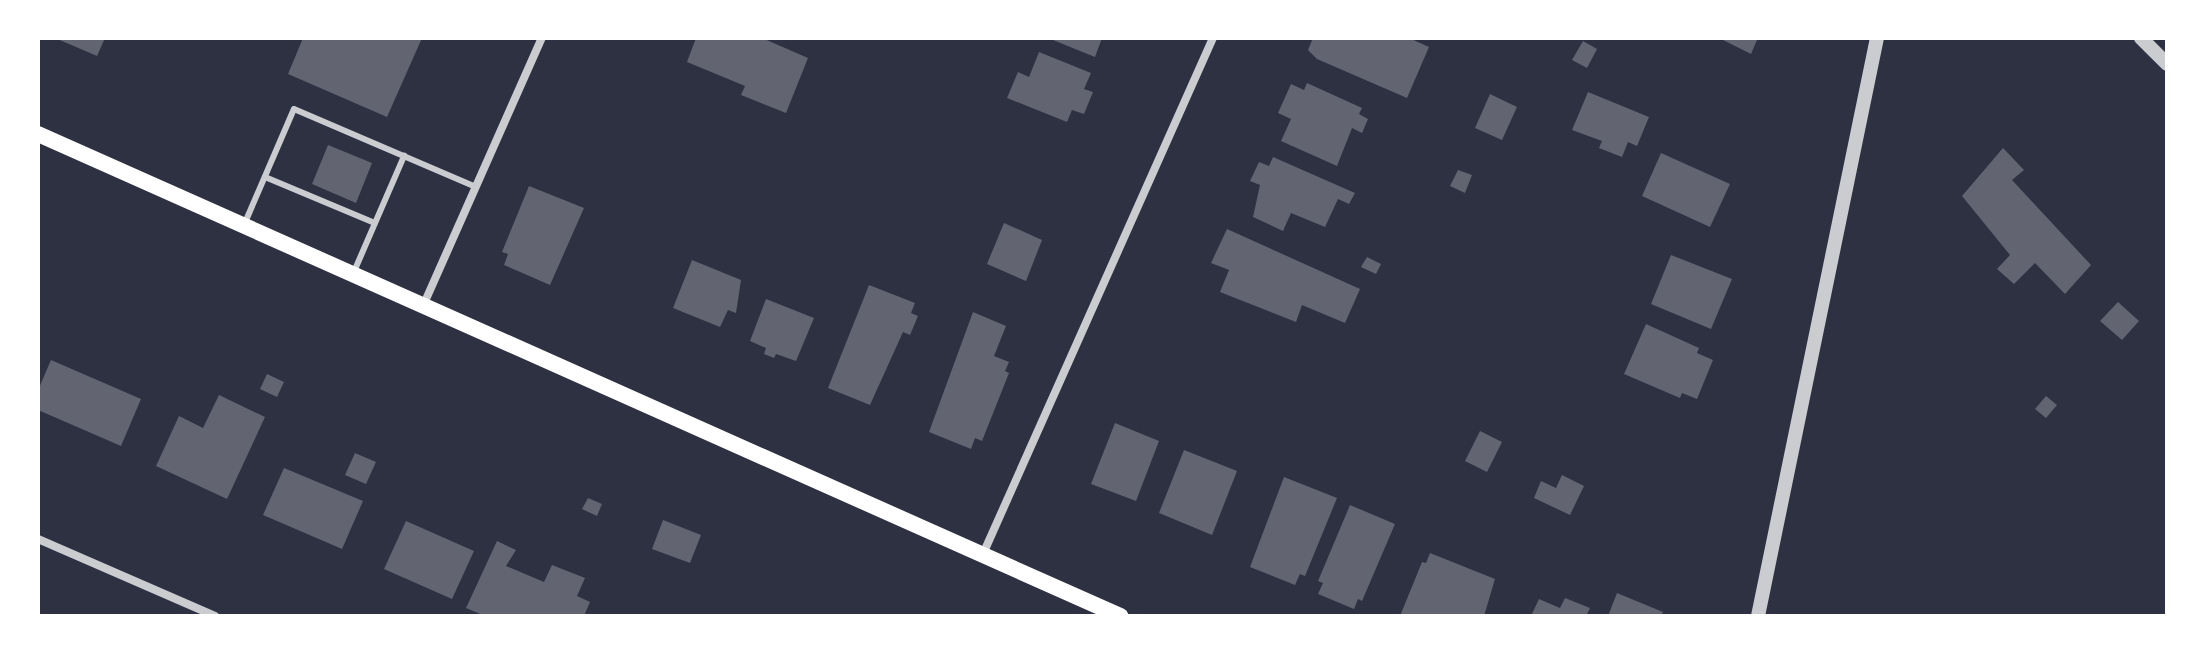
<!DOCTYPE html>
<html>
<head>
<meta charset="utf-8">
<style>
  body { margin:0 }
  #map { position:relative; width:2205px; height:654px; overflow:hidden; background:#2d3142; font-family:"Noto Sans",sans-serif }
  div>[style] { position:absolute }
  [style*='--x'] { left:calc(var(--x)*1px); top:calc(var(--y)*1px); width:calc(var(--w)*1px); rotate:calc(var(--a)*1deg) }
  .building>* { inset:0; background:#626471 }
  .service>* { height:6px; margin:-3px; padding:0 3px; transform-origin:3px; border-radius:3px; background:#caccd0 }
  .minor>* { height:8px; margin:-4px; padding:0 4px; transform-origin:4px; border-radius:4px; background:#caccd0 }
  .tertiary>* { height:14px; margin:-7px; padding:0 7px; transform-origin:7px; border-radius:7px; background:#caccd0 }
  .secondary>* { height:16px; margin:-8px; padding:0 8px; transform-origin:8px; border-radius:8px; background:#fff }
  span { translate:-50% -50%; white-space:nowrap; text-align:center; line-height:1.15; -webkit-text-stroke:8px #fff; paint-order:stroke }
  .frame { position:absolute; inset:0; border:40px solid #fff; pointer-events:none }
</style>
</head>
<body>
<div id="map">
  <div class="building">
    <div style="clip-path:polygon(55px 38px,105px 38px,97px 56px)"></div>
    <div style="clip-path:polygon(303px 38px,422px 38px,387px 117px,288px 74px)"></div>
    <div style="clip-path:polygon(696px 38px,762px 38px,808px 58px,786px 113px,741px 95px,745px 86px,687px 62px)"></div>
    <div style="clip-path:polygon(1048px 38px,1102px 38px,1095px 57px)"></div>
    <div style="clip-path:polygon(1313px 38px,1409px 38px,1429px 47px,1407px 98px,1317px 59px,1308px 50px)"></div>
    <div style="clip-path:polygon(1719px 38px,1752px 38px,1757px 40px,1751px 54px)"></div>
    <div style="clip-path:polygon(1583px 41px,1597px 49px,1587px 68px,1572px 60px)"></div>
    <div style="clip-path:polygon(1039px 52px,1091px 73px,1084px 89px,1093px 92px,1084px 114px,1072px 110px,1067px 122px,1007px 98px,1018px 72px,1029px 77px)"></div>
    <div style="clip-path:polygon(1307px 83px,1362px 108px,1359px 114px,1368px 119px,1362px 133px,1352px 128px,1337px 166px,1281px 141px,1291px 119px,1278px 113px,1291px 84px,1304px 90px)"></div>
    <div style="clip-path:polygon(1588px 92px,1649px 117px,1637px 146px,1628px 142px,1622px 157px,1599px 148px,1602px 141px,1572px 130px)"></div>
    <div style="clip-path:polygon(1490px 94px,1517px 107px,1502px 140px,1475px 128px)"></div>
    <div style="clip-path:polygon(328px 145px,372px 163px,356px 203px,312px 184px)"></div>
    <div style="clip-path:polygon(2003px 148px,2024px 170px,2012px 180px,2091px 265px,2065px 294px,2035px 263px,2014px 284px,1997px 269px,2010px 255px,1962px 196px)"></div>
    <div style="clip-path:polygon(1661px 153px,1730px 184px,1710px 227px,1642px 196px)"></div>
    <div style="clip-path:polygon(1273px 157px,1355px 193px,1349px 204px,1338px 199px,1325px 227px,1291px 213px,1283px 231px,1253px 217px,1260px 185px,1250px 181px,1259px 162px,1269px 166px)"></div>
    <div style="clip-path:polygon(1458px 170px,1472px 175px,1465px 193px,1450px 186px)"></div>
    <div style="clip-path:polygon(529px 186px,584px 208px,550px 285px,504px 265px,508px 254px,502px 252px)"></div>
    <div style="clip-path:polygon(1004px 223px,1042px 240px,1026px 281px,987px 264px)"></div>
    <div style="clip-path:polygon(1227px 229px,1360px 289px,1345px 323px,1302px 305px,1296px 322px,1220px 292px,1229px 270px,1211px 263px)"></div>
    <div style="clip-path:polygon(1671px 255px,1732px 279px,1711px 329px,1651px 304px)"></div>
    <div style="clip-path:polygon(1367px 257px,1381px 264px,1376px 274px,1361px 267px)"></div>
    <div style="clip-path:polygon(692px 260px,741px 280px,736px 313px,728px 310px,720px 327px,673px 308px)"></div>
    <div style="clip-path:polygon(869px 285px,915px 303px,911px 313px,918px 316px,910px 335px,903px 332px,870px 405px,828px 388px)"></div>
    <div style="clip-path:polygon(766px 299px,814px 318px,796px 361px,776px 354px,774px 358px,764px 354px,766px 348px,750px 341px)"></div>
    <div style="clip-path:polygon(2118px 302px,2139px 321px,2122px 340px,2100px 321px)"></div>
    <div style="clip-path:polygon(973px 312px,1006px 326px,994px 356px,1009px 362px,1005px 371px,1009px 373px,982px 441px,975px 438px,971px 449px,929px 432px)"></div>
    <div style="clip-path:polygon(1646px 324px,1699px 348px,1697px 353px,1713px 360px,1697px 399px,1682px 393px,1680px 398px,1624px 374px)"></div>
    <div style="clip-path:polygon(51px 360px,141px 399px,121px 446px,38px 410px,38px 390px)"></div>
    <div style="clip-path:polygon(267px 374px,284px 382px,277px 397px,260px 389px)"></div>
    <div style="clip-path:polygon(219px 395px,265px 417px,227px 499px,156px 466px,179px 416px,203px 428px)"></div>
    <div style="clip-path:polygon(2046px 396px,2057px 405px,2046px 418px,2035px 409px)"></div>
    <div style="clip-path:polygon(1115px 423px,1159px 441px,1136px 501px,1091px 484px)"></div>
    <div style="clip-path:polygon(1480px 431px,1502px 442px,1487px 472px,1465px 461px)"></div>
    <div style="clip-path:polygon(1184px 450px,1237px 471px,1212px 535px,1159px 513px)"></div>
    <div style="clip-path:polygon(355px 453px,376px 462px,366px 484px,345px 475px)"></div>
    <div style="clip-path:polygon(284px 468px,363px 501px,342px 549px,263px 515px)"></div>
    <div style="clip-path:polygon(1562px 475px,1584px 486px,1570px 515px,1534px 498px,1541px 481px,1556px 488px)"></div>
    <div style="clip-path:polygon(1284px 477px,1337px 498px,1305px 576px,1300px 574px,1295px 585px,1250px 567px)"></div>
    <div style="clip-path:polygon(588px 498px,602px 504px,597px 516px,582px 509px)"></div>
    <div style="clip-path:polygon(1350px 505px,1395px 524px,1362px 601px,1358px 599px,1354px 609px,1318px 594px,1323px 583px,1318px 581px)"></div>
    <div style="clip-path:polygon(663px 520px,701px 535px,690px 563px,652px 549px)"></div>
    <div style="clip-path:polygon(406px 521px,474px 551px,452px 599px,384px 569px)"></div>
    <div style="clip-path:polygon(497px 541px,516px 550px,506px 566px,544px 582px,552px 565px,585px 578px,577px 596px,590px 602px,584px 616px,485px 616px,466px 608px)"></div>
    <div style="clip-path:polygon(1430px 553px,1495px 579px,1484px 616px,1400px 616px,1422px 562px,1426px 563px)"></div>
    <div style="clip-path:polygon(1617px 593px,1663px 612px,1661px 616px,1608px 616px)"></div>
    <div style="clip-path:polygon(1565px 598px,1590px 608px,1586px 616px,1531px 616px,1539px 599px,1560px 608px)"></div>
  </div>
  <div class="service">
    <div style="--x:265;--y:177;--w:119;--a:22.7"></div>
    <div style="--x:244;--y:225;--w:126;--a:-66.7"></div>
    <div style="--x:294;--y:109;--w:198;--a:23.2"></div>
    <div style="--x:353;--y:274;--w:129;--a:-66.6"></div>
  </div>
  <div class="minor">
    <div style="--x:423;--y:306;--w:293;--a:-66.1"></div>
    <div style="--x:38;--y:539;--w:193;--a:23.5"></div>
    <div style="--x:983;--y:554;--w:565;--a:-65.98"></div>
  </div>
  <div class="tertiary">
    <div style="--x:2141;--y:38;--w:37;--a:45"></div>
    <div style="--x:1758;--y:616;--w:590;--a:-78.37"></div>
  </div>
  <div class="secondary">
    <div style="--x:38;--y:134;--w:1185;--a:24.01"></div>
  </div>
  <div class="frame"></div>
</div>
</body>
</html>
